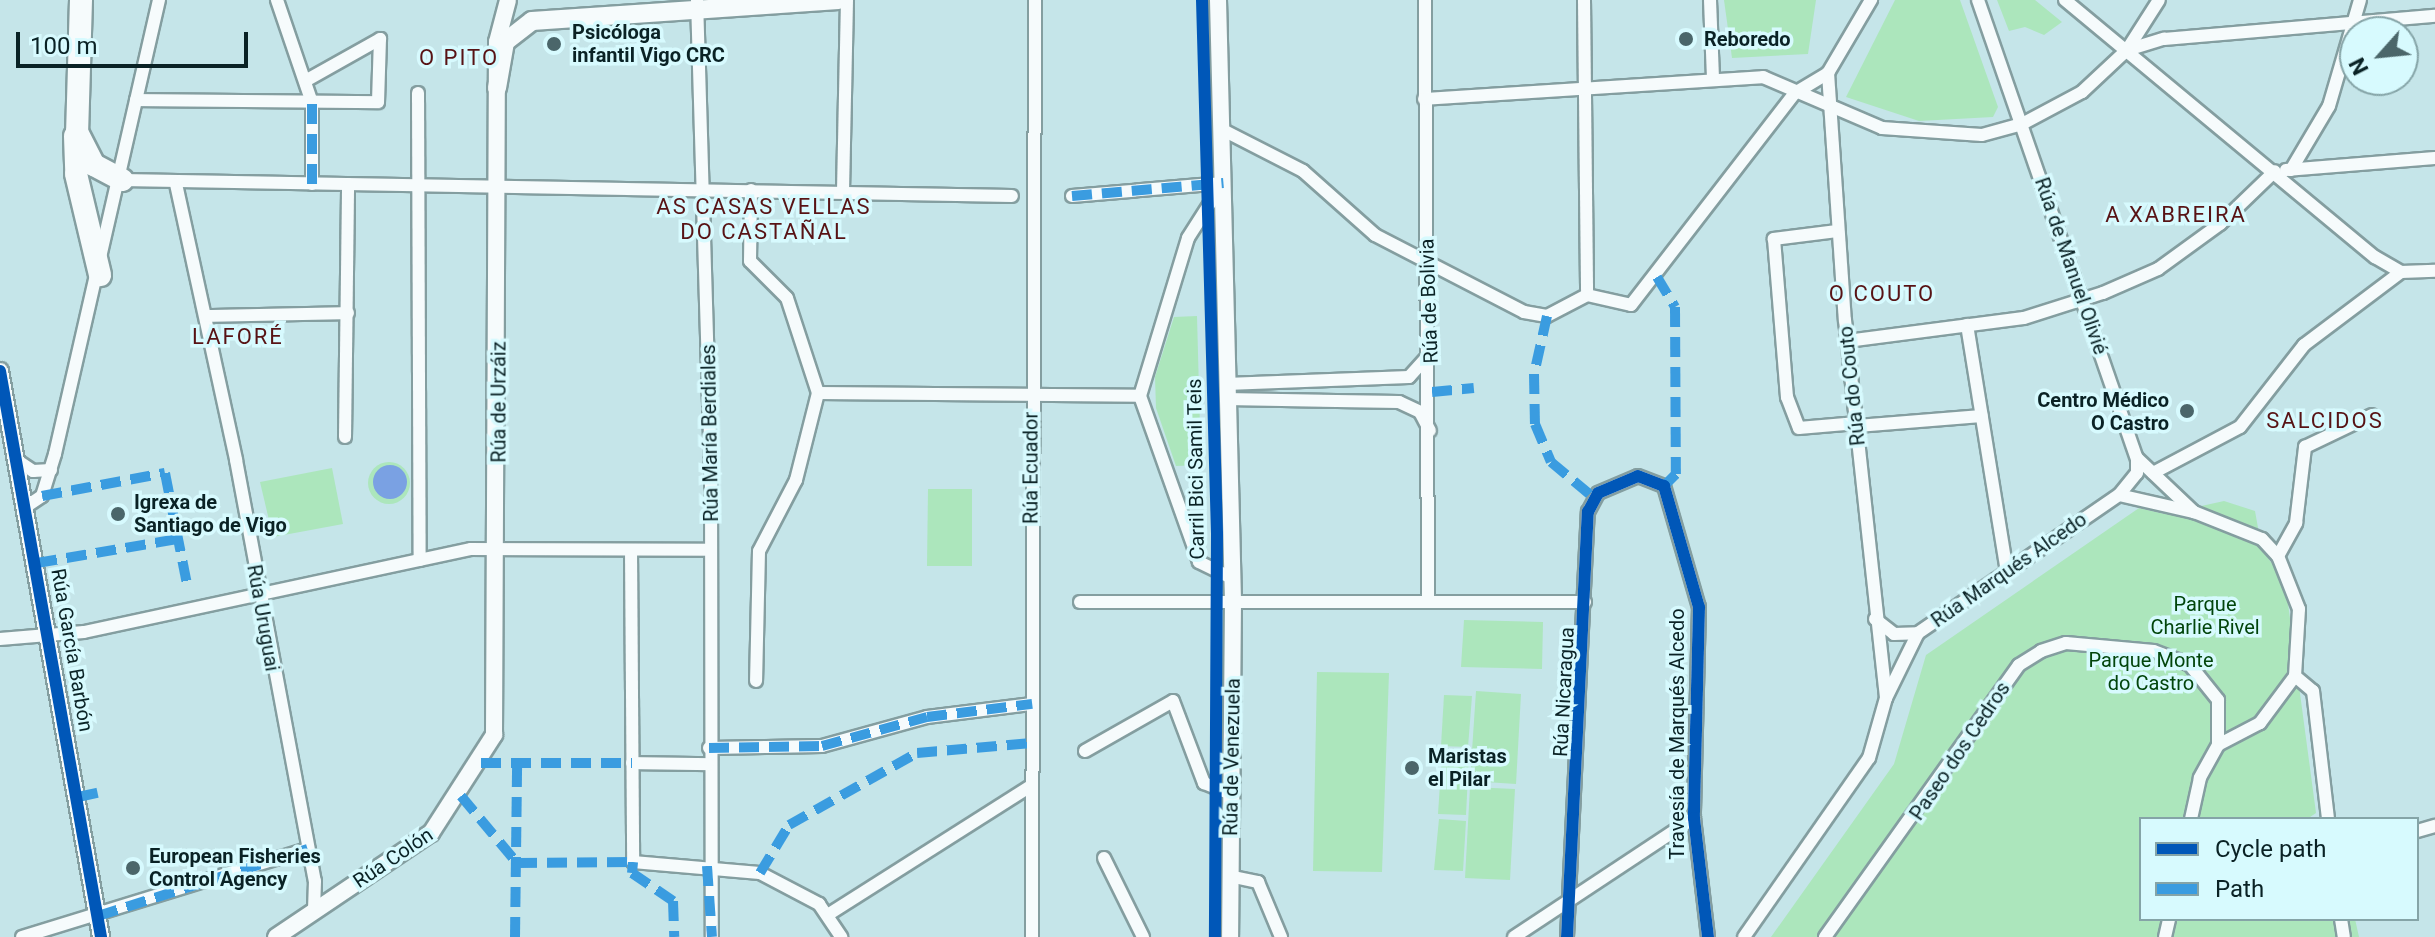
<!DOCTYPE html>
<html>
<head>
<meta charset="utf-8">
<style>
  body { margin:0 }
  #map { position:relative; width:2435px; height:937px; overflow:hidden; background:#c5e5e9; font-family:Roboto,sans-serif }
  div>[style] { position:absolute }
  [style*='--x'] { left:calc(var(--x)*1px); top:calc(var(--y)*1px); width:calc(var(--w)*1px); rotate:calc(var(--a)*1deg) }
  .green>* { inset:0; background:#ace6bc }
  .round { border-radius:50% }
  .water>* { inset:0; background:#7aa1e3 }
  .roads { filter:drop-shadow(2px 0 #849ea0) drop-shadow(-2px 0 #849ea0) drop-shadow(0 2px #849ea0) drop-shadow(0 -2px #849ea0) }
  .street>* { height:12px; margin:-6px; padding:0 6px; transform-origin:6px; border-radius:6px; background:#f6fbfc }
  .secondary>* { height:16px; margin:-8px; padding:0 8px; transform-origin:8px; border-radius:8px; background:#f6fbfc }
  .primary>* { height:18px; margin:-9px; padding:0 9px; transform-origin:9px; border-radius:9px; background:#f6fbfc }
  .highway>* { height:22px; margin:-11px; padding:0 11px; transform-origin:11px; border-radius:11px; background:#f6fbfc }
  .quiet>* { height:10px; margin-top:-5px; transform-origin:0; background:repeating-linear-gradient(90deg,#3a9ce0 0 20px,transparent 0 30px) }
  .cycleway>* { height:12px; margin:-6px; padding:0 6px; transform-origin:6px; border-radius:6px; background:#0057b8 }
  .dots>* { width:22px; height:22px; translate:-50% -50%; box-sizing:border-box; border:4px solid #d7fafe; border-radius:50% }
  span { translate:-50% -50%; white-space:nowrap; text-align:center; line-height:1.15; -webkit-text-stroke:7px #d7fafe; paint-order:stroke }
  .poi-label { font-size:20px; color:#0a2225; font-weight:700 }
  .left { translate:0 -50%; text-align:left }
  .right { translate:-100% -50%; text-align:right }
  .street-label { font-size:20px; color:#0a2225 }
  .park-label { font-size:20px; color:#02450b }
  .neighbourhood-label { font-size:22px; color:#581315; letter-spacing:2px }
  .legend { position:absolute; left:2139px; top:817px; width:280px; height:104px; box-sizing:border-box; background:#d7fafe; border:2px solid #85a4a7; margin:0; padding:10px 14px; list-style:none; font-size:24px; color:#0a2225 }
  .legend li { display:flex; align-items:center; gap:16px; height:40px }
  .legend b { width:40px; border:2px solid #85a4a7 }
  .north { position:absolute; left:2339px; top:16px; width:80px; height:80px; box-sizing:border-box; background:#d7fafe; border:2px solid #85a4a7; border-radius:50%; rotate:243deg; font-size:22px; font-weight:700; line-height:32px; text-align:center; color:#0a2225 }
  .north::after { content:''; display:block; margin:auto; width:28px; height:36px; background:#4b666a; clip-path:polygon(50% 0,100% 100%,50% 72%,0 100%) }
  .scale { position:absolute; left:16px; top:32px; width:232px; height:36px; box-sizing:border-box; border:4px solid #0a2225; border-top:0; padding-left:10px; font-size:24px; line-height:28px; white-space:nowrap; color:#0a2225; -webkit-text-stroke:6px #d7fafe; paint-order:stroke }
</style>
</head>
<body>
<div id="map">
  <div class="green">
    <div style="clip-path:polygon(1724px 0,1816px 0,1808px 54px,1732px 58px)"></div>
    <div style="clip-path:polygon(1895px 0,1960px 0,1998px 107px,1993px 117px,1919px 121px,1846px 97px)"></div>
    <div style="clip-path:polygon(1997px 0,2035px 0,2062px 22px,2044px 35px,2025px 27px,2009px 31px)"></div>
    <div style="clip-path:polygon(1197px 316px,1201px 465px,1176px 466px,1156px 408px,1155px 377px,1174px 317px)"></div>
    <div class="round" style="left:368px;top:462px;width:42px;height:42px"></div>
    <div style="clip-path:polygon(332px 468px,343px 524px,273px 537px,260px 482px)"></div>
    <div style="clip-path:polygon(928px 489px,972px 489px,972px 566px,927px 566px)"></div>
    <div style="clip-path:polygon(2224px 501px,2255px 511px,2262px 550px,2285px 581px,2316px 813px,2307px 819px,2141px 819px,2141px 919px,2355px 919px,2359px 937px,1771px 937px,1894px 764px,1926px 655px,2139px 508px,2165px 514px)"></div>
    <div style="clip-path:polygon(1464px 620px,1543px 622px,1542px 669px,1461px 667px)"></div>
    <div style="clip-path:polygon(1317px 672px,1389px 673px,1382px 872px,1313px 871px)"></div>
    <div style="clip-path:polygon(1476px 691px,1521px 694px,1516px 784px,1470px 781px)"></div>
    <div style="clip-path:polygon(1444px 695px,1472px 696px,1468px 747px,1441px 746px)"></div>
    <div style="clip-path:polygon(1442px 754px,1469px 755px,1466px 815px,1438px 814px)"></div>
    <div style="clip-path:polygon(1470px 787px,1515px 789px,1510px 880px,1465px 878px)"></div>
    <div style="clip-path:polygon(1439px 819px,1466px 821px,1463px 871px,1434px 870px)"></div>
  </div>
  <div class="water">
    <div class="round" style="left:373px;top:465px;width:34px;height:34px"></div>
  </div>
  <div class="roads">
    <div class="street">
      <div style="--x:277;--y:0;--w:109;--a:71.2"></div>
      <div style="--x:312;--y:103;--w:81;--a:90"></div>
      <div style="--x:697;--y:0;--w:480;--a:88.3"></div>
      <div style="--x:711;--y:480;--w:457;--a:89.9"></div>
      <div style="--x:1425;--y:0;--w:601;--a:89.71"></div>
      <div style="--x:1584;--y:0;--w:295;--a:89.4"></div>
      <div style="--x:1710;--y:0;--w:78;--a:87.8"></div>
      <div style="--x:1978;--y:0;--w:485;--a:70.9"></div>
      <div style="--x:2137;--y:458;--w:79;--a:43.5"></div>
      <div style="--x:2065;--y:0;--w:403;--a:39.7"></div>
      <div style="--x:2375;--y:257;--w:30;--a:30"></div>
      <div style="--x:2401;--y:272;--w:34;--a:-2"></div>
      <div style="--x:2127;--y:50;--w:39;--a:-17"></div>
      <div style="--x:2164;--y:39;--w:272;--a:-4.9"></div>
      <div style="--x:1828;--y:73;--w:248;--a:86.1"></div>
      <div style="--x:1845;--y:320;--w:380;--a:83.8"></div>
      <div style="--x:307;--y:80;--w:84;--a:-29.3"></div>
      <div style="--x:418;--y:93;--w:467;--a:89.8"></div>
      <div style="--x:1424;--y:99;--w:340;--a:-3.7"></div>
      <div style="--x:1763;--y:77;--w:129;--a:23.2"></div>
      <div style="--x:1882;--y:128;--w:100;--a:4"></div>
      <div style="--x:1982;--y:135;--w:41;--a:-15.4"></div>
      <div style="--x:2022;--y:124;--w:68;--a:-28.1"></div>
      <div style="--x:2082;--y:92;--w:62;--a:-43"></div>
      <div style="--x:2127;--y:50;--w:59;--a:-57.4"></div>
      <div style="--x:136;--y:100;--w:242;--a:0.5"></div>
      <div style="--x:378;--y:102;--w:63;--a:-88.2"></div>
      <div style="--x:1221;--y:129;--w:92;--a:27.1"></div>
      <div style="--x:1303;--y:171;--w:96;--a:41.6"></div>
      <div style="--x:1375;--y:235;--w:168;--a:27.3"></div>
      <div style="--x:1524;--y:312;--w:23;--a:10"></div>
      <div style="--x:1547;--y:316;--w:45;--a:-27.7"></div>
      <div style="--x:1587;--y:295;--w:45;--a:12.8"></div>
      <div style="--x:1631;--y:305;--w:268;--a:-52.3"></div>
      <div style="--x:1795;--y:93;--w:39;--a:-31"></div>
      <div style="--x:1828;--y:73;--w:85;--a:-59.5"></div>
      <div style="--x:2286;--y:170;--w:149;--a:-4.6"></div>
      <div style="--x:2291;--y:170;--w:74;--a:-59.3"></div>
      <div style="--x:2329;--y:106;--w:110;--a:-73.7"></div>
      <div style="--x:122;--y:180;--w:890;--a:1.03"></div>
      <div style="--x:1223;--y:183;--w:65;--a:122.5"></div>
      <div style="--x:1188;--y:238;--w:165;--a:106.9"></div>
      <div style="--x:1140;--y:396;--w:176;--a:70.4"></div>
      <div style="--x:1199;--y:562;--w:37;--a:26"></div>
      <div style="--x:176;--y:184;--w:282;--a:77.7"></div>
      <div style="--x:236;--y:460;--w:428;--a:79.4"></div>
      <div style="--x:315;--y:881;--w:30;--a:92"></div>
      <div style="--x:751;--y:190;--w:71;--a:90.8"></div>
      <div style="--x:750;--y:261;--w:52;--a:45"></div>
      <div style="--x:787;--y:298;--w:100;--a:71.9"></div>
      <div style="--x:818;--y:393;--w:90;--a:104.2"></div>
      <div style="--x:796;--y:480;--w:80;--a:117.5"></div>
      <div style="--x:759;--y:551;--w:130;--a:91.3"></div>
      <div style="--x:843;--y:191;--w:191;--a:-88.8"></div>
      <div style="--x:1072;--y:196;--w:152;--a:-4.9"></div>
      <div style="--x:1837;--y:231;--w:64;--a:172.8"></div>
      <div style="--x:1774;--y:239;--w:159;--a:85.3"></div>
      <div style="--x:1787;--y:397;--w:33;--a:69"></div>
      <div style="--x:1799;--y:428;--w:58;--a:-4.9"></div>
      <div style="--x:206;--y:316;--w:142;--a:-1.2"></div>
      <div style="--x:1967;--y:325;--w:245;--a:80.8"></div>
      <div style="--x:1847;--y:341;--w:178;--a:-7.4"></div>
      <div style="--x:2024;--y:318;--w:83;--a:-17.6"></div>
      <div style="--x:2103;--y:293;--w:60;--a:-23.6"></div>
      <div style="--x:2158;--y:269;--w:77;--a:-36"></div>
      <div style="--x:2220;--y:224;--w:76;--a:-43.9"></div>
      <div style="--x:1226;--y:384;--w:183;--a:-2.2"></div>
      <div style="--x:1409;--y:377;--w:30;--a:-48"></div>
      <div style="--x:818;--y:393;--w:322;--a:0.5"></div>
      <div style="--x:1226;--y:399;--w:173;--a:1"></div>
      <div style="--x:1399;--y:402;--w:23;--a:25"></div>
      <div style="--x:1420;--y:412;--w:21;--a:62"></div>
      <div style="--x:1857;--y:426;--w:125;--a:-4.6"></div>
      <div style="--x:345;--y:437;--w:253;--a:-89.3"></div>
      <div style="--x:18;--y:461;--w:18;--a:34"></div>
      <div style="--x:33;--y:471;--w:18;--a:-3"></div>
      <div style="--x:2153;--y:473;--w:98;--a:-27.9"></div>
      <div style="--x:2240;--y:427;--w:104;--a:-52"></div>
      <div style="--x:2304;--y:345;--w:121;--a:-37"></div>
      <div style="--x:2119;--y:495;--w:77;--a:12.8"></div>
      <div style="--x:2194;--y:512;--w:73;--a:21.7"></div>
      <div style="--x:2262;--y:539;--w:23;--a:47"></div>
      <div style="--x:2278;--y:556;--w:57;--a:68.4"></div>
      <div style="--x:2299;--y:609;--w:67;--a:93.4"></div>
      <div style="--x:2295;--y:676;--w:59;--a:126.7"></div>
      <div style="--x:2260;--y:723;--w:47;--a:152.4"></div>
      <div style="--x:2218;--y:745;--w:38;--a:119"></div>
      <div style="--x:2200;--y:778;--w:42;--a:102.4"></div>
      <div style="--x:27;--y:506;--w:18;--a:-34"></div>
      <div style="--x:42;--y:496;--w:44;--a:-72.8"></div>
      <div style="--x:55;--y:454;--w:466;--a:-77.1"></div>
      <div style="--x:631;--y:550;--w:312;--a:89.6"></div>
      <div style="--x:633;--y:862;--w:127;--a:5"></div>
      <div style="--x:760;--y:873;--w:67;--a:27.7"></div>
      <div style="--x:819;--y:904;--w:40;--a:56"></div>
      <div style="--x:2278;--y:556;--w:38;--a:-61"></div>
      <div style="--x:2296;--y:523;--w:77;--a:-83.2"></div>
      <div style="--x:2305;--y:447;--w:74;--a:-25.5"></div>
      <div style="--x:1080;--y:602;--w:505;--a:0"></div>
      <div style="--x:1875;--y:619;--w:24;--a:38"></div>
      <div style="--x:1894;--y:634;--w:24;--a:-2"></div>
      <div style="--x:0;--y:639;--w:84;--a:-4.8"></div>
      <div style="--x:84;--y:632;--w:396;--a:-12.1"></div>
      <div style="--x:471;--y:549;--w:240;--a:0.2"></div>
      <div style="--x:2295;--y:676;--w:23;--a:40"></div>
      <div style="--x:2313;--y:691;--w:129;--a:83.3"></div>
      <div style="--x:709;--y:748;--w:113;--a:-1"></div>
      <div style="--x:822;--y:746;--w:109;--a:-15.4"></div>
      <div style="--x:927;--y:717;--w:106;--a:-7.1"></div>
      <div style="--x:1085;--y:751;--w:101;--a:-29.6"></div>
      <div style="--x:1173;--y:701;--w:88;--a:69.3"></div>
      <div style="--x:1204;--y:783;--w:31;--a:22"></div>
      <div style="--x:632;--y:763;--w:76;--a:0.8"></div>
      <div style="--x:2417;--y:831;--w:19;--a:-16"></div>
      <div style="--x:1104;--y:858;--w:88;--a:63.7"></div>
      <div style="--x:1229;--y:876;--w:30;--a:12"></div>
      <div style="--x:1258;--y:882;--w:60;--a:67.3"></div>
      <div style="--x:829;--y:914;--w:239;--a:-32.4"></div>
      <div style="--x:2341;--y:919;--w:18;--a:81"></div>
      <div style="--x:22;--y:937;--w:299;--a:-17.1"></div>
      <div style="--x:1032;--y:937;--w:937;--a:-89.82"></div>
      <div style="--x:1514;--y:937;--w:216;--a:-33.5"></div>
      <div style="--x:1567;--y:937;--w:426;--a:-87.2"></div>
      <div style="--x:1588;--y:512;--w:21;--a:-62"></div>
      <div style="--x:1598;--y:493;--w:43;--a:-23"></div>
      <div style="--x:1638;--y:476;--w:28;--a:21"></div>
      <div style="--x:1664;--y:486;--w:126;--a:73.9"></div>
      <div style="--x:1699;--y:607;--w:211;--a:91.4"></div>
      <div style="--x:1694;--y:818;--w:120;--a:83.3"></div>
      <div style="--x:1744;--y:937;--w:218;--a:-55.1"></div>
      <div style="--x:1869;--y:758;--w:62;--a:-74.2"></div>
      <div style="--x:1886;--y:698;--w:72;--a:-63.8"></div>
      <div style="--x:1918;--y:633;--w:244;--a:-34.5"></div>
      <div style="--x:2119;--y:495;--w:28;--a:-51"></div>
      <div style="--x:2137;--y:473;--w:15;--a:-90"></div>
      <div style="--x:1825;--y:937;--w:334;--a:-54.5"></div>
      <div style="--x:2019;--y:665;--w:26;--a:-32"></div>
      <div style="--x:2041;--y:651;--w:26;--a:-18"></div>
      <div style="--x:2066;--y:643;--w:88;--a:5.2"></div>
      <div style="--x:2154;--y:651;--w:39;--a:21"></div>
      <div style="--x:2190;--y:665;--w:45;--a:51.3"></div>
      <div style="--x:2218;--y:700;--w:45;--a:90"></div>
      <div style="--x:2165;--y:937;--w:18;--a:-77"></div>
    </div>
    <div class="secondary">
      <div style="--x:1218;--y:0;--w:601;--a:88.57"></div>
      <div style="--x:1233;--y:601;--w:336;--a:90.5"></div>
      <div style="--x:0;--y:371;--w:575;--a:79.88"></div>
      <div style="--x:276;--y:937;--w:187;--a:-33.9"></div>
      <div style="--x:431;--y:833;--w:117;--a:-57.3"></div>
      <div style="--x:494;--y:735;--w:693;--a:-89.75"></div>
      <div style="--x:497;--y:42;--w:43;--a:-75.3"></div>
    </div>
    <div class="primary">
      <div style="--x:497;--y:88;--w:47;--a:-80.1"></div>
      <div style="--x:505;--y:42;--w:34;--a:-38"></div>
      <div style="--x:532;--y:21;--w:307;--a:-3.9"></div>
    </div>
    <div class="highway">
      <div style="--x:81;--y:0;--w:132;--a:91.7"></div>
      <div style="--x:77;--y:132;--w:37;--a:63"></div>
      <div style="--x:94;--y:165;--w:32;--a:28"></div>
      <div style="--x:75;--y:136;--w:38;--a:88"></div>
      <div style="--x:76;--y:174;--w:104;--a:76.6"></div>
    </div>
  </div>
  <div class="quiet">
    <div style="--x:312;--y:184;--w:81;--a:-90"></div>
    <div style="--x:1072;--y:196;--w:152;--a:-4.9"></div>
    <div style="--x:1657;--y:277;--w:35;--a:59"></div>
    <div style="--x:1675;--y:307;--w:167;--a:89.7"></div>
    <div style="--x:1676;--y:474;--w:17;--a:135"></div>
    <div style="--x:1547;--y:316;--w:59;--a:102.6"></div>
    <div style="--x:1534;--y:374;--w:50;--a:88.9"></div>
    <div style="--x:1535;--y:424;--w:41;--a:67.2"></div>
    <div style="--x:1551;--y:462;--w:56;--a:39.9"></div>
    <div style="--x:1432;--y:392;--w:42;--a:-5.4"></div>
    <div style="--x:42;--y:496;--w:125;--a:-10.6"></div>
    <div style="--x:165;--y:473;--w:113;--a:78.8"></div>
    <div style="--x:37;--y:563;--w:142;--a:-9.7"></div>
    <div style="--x:709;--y:748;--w:113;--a:-1"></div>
    <div style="--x:822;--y:746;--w:109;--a:-15.4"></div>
    <div style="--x:927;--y:717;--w:106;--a:-7.1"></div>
    <div style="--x:481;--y:763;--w:151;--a:0"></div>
    <div style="--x:461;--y:796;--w:87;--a:50.1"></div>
    <div style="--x:517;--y:863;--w:116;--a:-0.5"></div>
    <div style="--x:633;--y:862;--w:11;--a:95"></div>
    <div style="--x:632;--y:873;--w:50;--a:34.3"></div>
    <div style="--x:673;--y:901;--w:36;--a:88"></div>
    <div style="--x:78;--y:797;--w:29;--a:-12"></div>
    <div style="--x:707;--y:866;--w:71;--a:86"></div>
    <div style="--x:760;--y:873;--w:56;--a:-58.9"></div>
    <div style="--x:789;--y:825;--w:147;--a:-29.4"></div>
    <div style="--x:917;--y:753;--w:115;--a:-5"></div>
    <div style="--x:98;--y:916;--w:220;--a:-17.7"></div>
    <div style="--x:515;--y:937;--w:175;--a:-89.3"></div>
  </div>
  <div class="cycleway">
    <div style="--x:1202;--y:0;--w:534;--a:88.39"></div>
    <div style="--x:1217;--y:534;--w:403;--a:90.3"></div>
    <div style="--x:0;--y:371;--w:575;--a:79.88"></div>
    <div style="--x:1567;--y:937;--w:426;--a:-87.2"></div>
    <div style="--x:1588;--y:512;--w:21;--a:-62"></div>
    <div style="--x:1598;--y:493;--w:43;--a:-23"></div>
    <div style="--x:1638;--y:476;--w:28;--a:21"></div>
    <div style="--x:1664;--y:486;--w:126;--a:73.9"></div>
    <div style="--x:1699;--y:607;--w:211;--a:91.4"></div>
    <div style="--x:1694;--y:818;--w:120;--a:83.3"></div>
  </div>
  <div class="dots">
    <div style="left:1686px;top:39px;background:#4b666a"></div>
    <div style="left:554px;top:44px;background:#4b666a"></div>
    <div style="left:2187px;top:411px;background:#4b666a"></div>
    <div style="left:118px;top:514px;background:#4b666a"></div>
    <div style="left:1412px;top:768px;background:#4b666a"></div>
    <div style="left:133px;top:868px;background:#4b666a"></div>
  </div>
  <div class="poi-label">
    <span class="left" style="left:572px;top:44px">Psicóloga<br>infantil Vigo CRC</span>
    <span class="left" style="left:1704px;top:39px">Reboredo</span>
    <span class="right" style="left:2169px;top:412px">Centro Médico<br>O Castro</span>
    <span class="left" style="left:134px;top:514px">Igrexa de<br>Santiago de Vigo</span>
    <span class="left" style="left:1428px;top:768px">Maristas<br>el Pilar</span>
    <span class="left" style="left:149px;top:868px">European Fisheries<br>Control Agency</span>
  </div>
  <div class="street-label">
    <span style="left:2071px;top:266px;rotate:71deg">Rúa de Manuel Olivié</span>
    <span style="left:1429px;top:301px;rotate:-92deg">Rúa de Bolivia</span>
    <span style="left:1852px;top:386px;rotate:-96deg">Rúa do Couto</span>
    <span style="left:499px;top:402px;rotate:-90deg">Rúa de Urzáiz</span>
    <span style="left:710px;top:433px;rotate:-91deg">Rúa María Berdiales</span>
    <span style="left:1031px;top:468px;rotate:-90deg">Rúa Ecuador</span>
    <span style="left:1196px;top:469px;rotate:-91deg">Carril Bici Samil Teis</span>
    <span style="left:2009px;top:570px;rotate:-35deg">Rúa Marqués Alcedo</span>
    <span style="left:263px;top:618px;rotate:80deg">Rúa Uruguai</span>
    <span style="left:72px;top:650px;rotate:80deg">Rúa García Barbón</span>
    <span style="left:1564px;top:692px;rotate:-87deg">Rúa Nicaragua</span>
    <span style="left:1677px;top:734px;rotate:-90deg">Travesía de Marqués Alcedo</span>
    <span style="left:1960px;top:751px;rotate:-56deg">Paseo dos Cedros</span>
    <span style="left:1232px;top:757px;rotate:-89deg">Rúa de Venezuela</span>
    <span style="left:393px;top:858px;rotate:-34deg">Rúa Colón</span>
  </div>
  <div class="park-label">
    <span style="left:2205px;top:616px">Parque<br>Charlie Rivel</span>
    <span style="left:2151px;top:672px">Parque Monte<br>do Castro</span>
  </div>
  <div class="neighbourhood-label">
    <span style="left:459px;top:58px">O PITO</span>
    <span style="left:764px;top:219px">AS CASAS VELLAS<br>DO CASTAÑAL</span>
    <span style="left:2176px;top:215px">A XABREIRA</span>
    <span style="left:1882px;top:294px">O COUTO</span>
    <span style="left:238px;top:337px">LAFORÉ</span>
    <span style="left:2325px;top:421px">SALCIDOS</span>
  </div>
  <ul class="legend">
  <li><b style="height:10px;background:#0057b8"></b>Cycle path</li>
  <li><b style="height:10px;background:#3a9ce0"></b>Path</li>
  </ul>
  <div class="north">N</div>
  <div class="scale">100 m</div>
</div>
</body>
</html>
